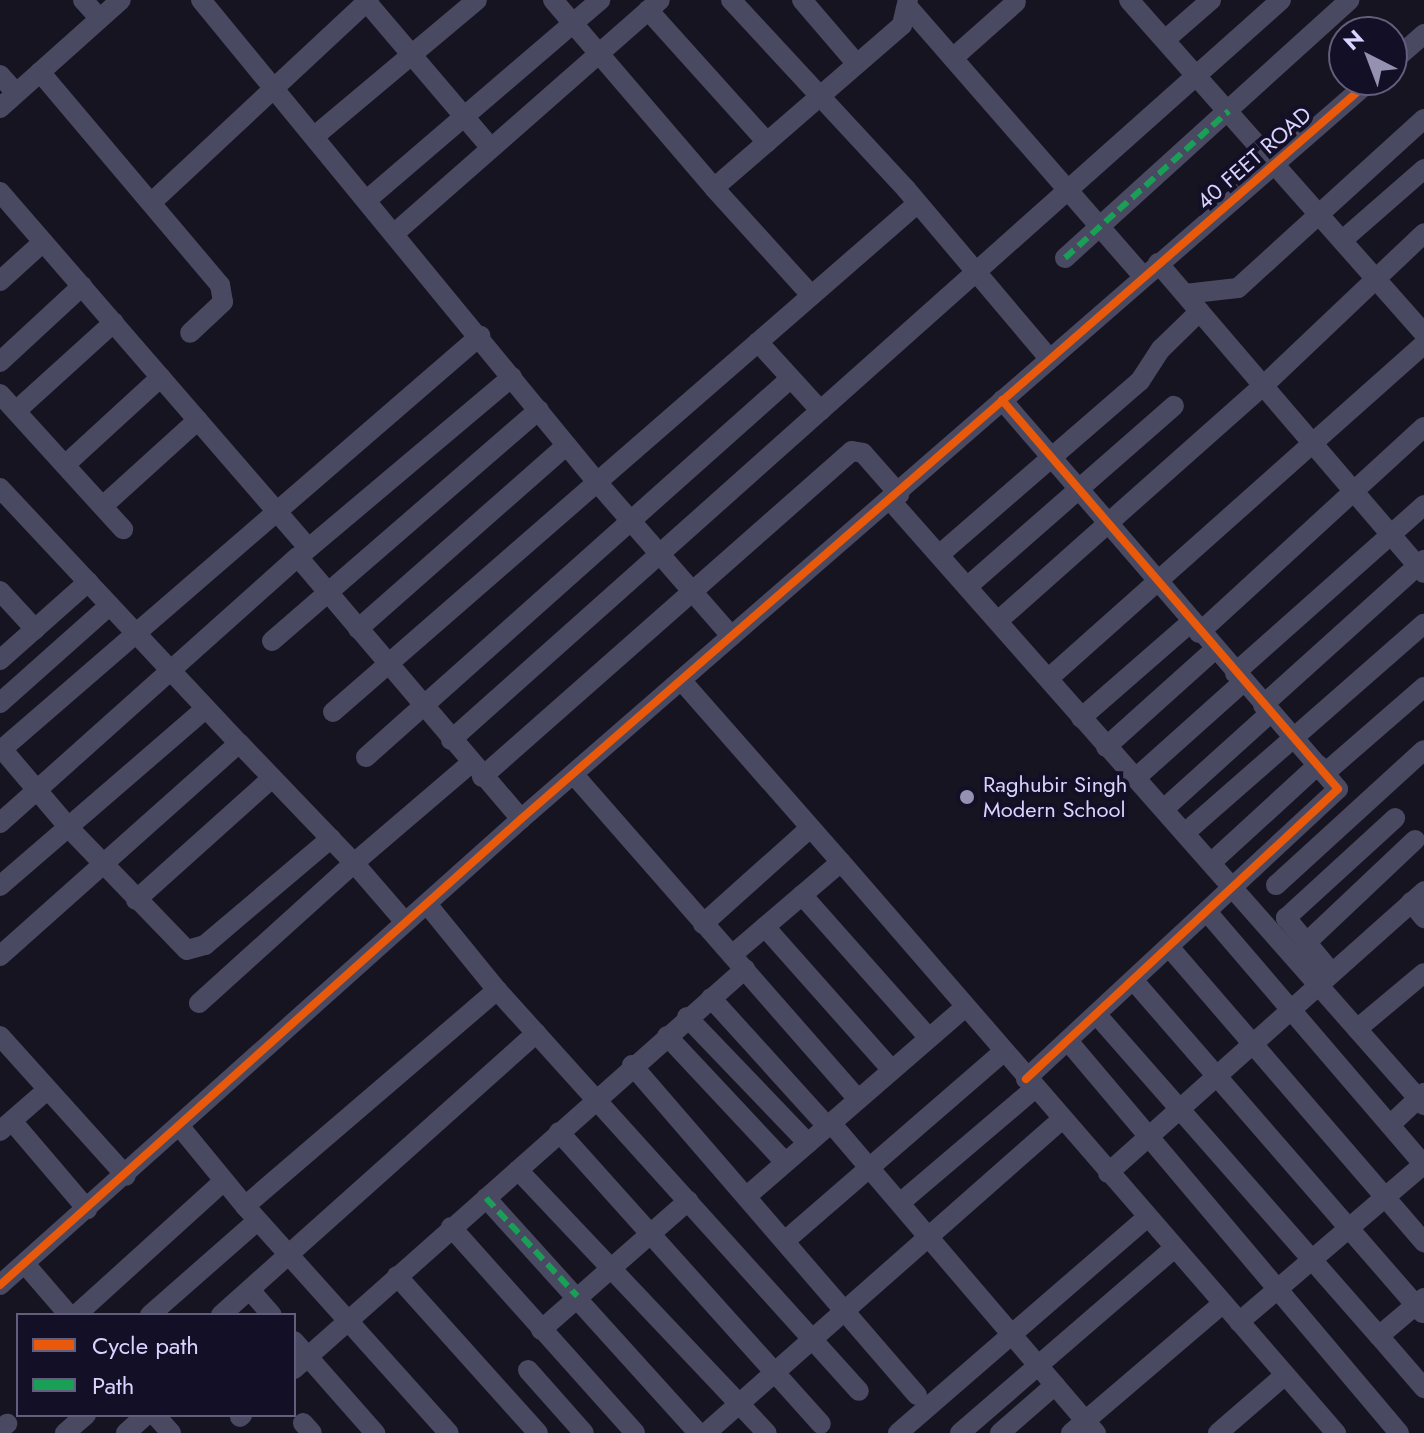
<!DOCTYPE html>
<html>
<head>
<meta charset="utf-8">
<style>
  body { margin:0 }
  #map { position:relative; width:1424px; height:1433px; overflow:hidden; background:#161421; font-family:Jost,sans-serif }
  div>[style] { position:absolute }
  [style*='--x'] { left:calc(var(--x)*1px); top:calc(var(--y)*1px); width:calc(var(--w)*1px); rotate:calc(var(--a)*1deg) }
  .minor>* { height:20px; margin:-10px; padding:0 10px; transform-origin:10px; border-radius:10px; background:#4a4962 }
  .quiet>* { height:6px; margin-top:-3px; transform-origin:0; background:repeating-linear-gradient(90deg,#1a9f57 0 12px,transparent 0 18px) }
  .cycleway>* { height:8px; margin:-4px; padding:0 4px; transform-origin:4px; border-radius:4px; background:#e8590c }
  .dots>* { width:22px; height:22px; translate:-50% -50%; box-sizing:border-box; border:4px solid #130f26; border-radius:50% }
  span { translate:-50% -50%; white-space:nowrap; text-align:center; line-height:1.15; -webkit-text-stroke:8px #130f26; paint-order:stroke }
  .street-label { font-size:22px; color:#d9d4ff }
  .poi-label { font-size:22px; color:#d9d4ff }
  .left { translate:0 -50%; text-align:left }
  .legend { position:absolute; left:16px; top:1313px; width:280px; height:104px; box-sizing:border-box; background:#130f26; border:2px solid #625e7d; margin:0; padding:10px 14px; list-style:none; font-size:24px; color:#d9d4ff }
  .legend li { display:flex; align-items:center; gap:16px; height:40px }
  .legend b { width:40px; border:2px solid #625e7d }
  .north { position:absolute; left:1328px; top:16px; width:80px; height:80px; box-sizing:border-box; background:#130f26; border:2px solid #625e7d; border-radius:50%; rotate:318deg; font-size:22px; font-weight:700; line-height:32px; text-align:center; color:#d9d4ff }
  .north::after { content:''; display:block; margin:auto; width:28px; height:36px; background:#9591b1; clip-path:polygon(50% 0,100% 100%,50% 72%,0 100%) }
</style>
</head>
<body>
<div id="map">
  <div class="minor">
    <div style="--x:83;--y:0;--w:25;--a:48"></div>
    <div style="--x:201;--y:0;--w:622;--a:50.61"></div>
    <div style="--x:596;--y:481;--w:206;--a:48.9"></div>
    <div style="--x:365;--y:0;--w:194;--a:49.6"></div>
    <div style="--x:553;--y:0;--w:248;--a:49.4"></div>
    <div style="--x:731;--y:0;--w:258;--a:47.2"></div>
    <div style="--x:906;--y:189;--w:221;--a:49.8"></div>
    <div style="--x:802;--y:0;--w:83;--a:49.4"></div>
    <div style="--x:1129;--y:0;--w:445;--a:48.5"></div>
    <div style="--x:909;--y:8;--w:356;--a:48.9"></div>
    <div style="--x:648;--y:10;--w:178;--a:48"></div>
    <div style="--x:1165;--y:40;--w:61;--a:-41"></div>
    <div style="--x:953;--y:58;--w:84;--a:-41.6"></div>
    <div style="--x:1392;--y:62;--w:43;--a:-41.2"></div>
    <div style="--x:40;--y:72;--w:279;--a:49.8"></div>
    <div style="--x:220;--y:285;--w:17;--a:80"></div>
    <div style="--x:223;--y:302;--w:45;--a:136.8"></div>
    <div style="--x:0;--y:75;--w:24;--a:48"></div>
    <div style="--x:0;--y:108;--w:162;--a:-41.8"></div>
    <div style="--x:316;--y:135;--w:210;--a:-40"></div>
    <div style="--x:0;--y:192;--w:471;--a:49.1"></div>
    <div style="--x:368;--y:199;--w:306;--a:-40.6"></div>
    <div style="--x:151;--y:203;--w:298;--a:-43"></div>
    <div style="--x:396;--y:232;--w:351;--a:-41.3"></div>
    <div style="--x:1345;--y:238;--w:105;--a:-41.1"></div>
    <div style="--x:1065;--y:258;--w:384;--a:-42.2"></div>
    <div style="--x:1158;--y:263;--w:408;--a:49.4"></div>
    <div style="--x:0;--y:281;--w:58;--a:-42.2"></div>
    <div style="--x:1185;--y:294;--w:53;--a:-6.5"></div>
    <div style="--x:1238;--y:288;--w:251;--a:-42.3"></div>
    <div style="--x:811;--y:295;--w:144;--a:-132.2"></div>
    <div style="--x:714;--y:188;--w:249;--a:-40.9"></div>
    <div style="--x:902;--y:25;--w:26;--a:-77"></div>
    <div style="--x:758;--y:342;--w:93;--a:47.6"></div>
    <div style="--x:0;--y:362;--w:112;--a:-42.8"></div>
    <div style="--x:512;--y:377;--w:280;--a:139.9"></div>
    <div style="--x:298;--y:557;--w:344;--a:49.6"></div>
    <div style="--x:0;--y:394;--w:183;--a:47.7"></div>
    <div style="--x:1002;--y:400;--w:514;--a:49.18"></div>
    <div style="--x:1338;--y:789;--w:426;--a:137.1"></div>
    <div style="--x:16;--y:411;--w:132;--a:-42.2"></div>
    <div style="--x:65;--y:465;--w:130;--a:-42.5"></div>
    <div style="--x:0;--y:488;--w:349;--a:46.9"></div>
    <div style="--x:891;--y:501;--w:806;--a:48.57"></div>
    <div style="--x:103;--y:506;--w:128;--a:-42.2"></div>
    <div style="--x:939;--y:555;--w:266;--a:-40.9"></div>
    <div style="--x:1140;--y:381;--w:38;--a:-57"></div>
    <div style="--x:1161;--y:349;--w:54;--a:-44.3"></div>
    <div style="--x:967;--y:587;--w:275;--a:-41.2"></div>
    <div style="--x:0;--y:591;--w:52;--a:47.4"></div>
    <div style="--x:998;--y:621;--w:354;--a:-41.6"></div>
    <div style="--x:1263;--y:386;--w:222;--a:-43.5"></div>
    <div style="--x:358;--y:629;--w:278;--a:-41.4"></div>
    <div style="--x:1199;--y:633;--w:305;--a:-42.5"></div>
    <div style="--x:272;--y:641;--w:353;--a:-40.9"></div>
    <div style="--x:0;--y:660;--w:118;--a:-41.6"></div>
    <div style="--x:1235;--y:673;--w:253;--a:-41.6"></div>
    <div style="--x:1049;--y:678;--w:502;--a:-41.69"></div>
    <div style="--x:681;--y:680;--w:242;--a:48.7"></div>
    <div style="--x:0;--y:703;--w:147;--a:-41.7"></div>
    <div style="--x:1263;--y:705;--w:217;--a:-42"></div>
    <div style="--x:333;--y:712;--w:775;--a:-41.03"></div>
    <div style="--x:1081;--y:718;--w:145;--a:-41.1"></div>
    <div style="--x:451;--y:740;--w:1112;--a:-41.72"></div>
    <div style="--x:1106;--y:747;--w:145;--a:-41.9"></div>
    <div style="--x:2;--y:749;--w:105;--a:49.6"></div>
    <div style="--x:70;--y:829;--w:168;--a:46"></div>
    <div style="--x:187;--y:950;--w:19;--a:-16"></div>
    <div style="--x:205;--y:945;--w:165;--a:-40.3"></div>
    <div style="--x:0;--y:751;--w:635;--a:-40.85"></div>
    <div style="--x:366;--y:757;--w:569;--a:-41.73"></div>
    <div style="--x:1325;--y:773;--w:131;--a:-41"></div>
    <div style="--x:575;--y:776;--w:429;--a:48.8"></div>
    <div style="--x:1138;--y:776;--w:141;--a:-41.8"></div>
    <div style="--x:482;--y:777;--w:493;--a:-41.4"></div>
    <div style="--x:852;--y:451;--w:11;--a:10"></div>
    <div style="--x:863;--y:453;--w:55;--a:48.7"></div>
    <div style="--x:1165;--y:808;--w:142;--a:-42.1"></div>
    <div style="--x:0;--y:823;--w:399;--a:-41.8"></div>
    <div style="--x:1186;--y:832;--w:316;--a:-41.2"></div>
    <div style="--x:1212;--y:862;--w:144;--a:-42.5"></div>
    <div style="--x:1276;--y:885;--w:200;--a:-42.4"></div>
    <div style="--x:0;--y:886;--w:271;--a:-40.8"></div>
    <div style="--x:802;--y:895;--w:191;--a:48.4"></div>
    <div style="--x:136;--y:900;--w:183;--a:-41.9"></div>
    <div style="--x:1411;--y:902;--w:21;--a:51"></div>
    <div style="--x:427;--y:904;--w:111;--a:50.9"></div>
    <div style="--x:497;--y:990;--w:540;--a:47.93"></div>
    <div style="--x:1208;--y:913;--w:332;--a:49.4"></div>
    <div style="--x:405;--y:922;--w:78;--a:-130.8"></div>
    <div style="--x:354;--y:863;--w:154;--a:-40.5"></div>
    <div style="--x:703;--y:924;--w:144;--a:-41.9"></div>
    <div style="--x:765;--y:927;--w:191;--a:48.4"></div>
    <div style="--x:1306;--y:943;--w:150;--a:-43.4"></div>
    <div style="--x:1170;--y:948;--w:389;--a:49.2"></div>
    <div style="--x:732;--y:955;--w:143;--a:-40.5"></div>
    <div style="--x:841;--y:862;--w:756;--a:49.08"></div>
    <div style="--x:0;--y:956;--w:320;--a:-41.7"></div>
    <div style="--x:239;--y:743;--w:166;--a:46.2"></div>
    <div style="--x:354;--y:863;--w:209;--a:137.9"></div>
    <div style="--x:1332;--y:973;--w:72;--a:-129.9"></div>
    <div style="--x:1286;--y:918;--w:148;--a:-42.5"></div>
    <div style="--x:1134;--y:981;--w:440;--a:49"></div>
    <div style="--x:711;--y:998;--w:173;--a:47.8"></div>
    <div style="--x:1097;--y:1015;--w:427;--a:48.7"></div>
    <div style="--x:1379;--y:1336;--w:59;--a:-40.2"></div>
    <div style="--x:687;--y:1017;--w:175;--a:46.2"></div>
    <div style="--x:1357;--y:1029;--w:87;--a:-39.9"></div>
    <div style="--x:0;--y:1036;--w:188;--a:48"></div>
    <div style="--x:667;--y:1036;--w:173;--a:46.9"></div>
    <div style="--x:1068;--y:1041;--w:513;--a:49.82"></div>
    <div style="--x:632;--y:1065;--w:436;--a:49.2"></div>
    <div style="--x:12;--y:1121;--w:116;--a:49.6"></div>
    <div style="--x:831;--y:1123;--w:408;--a:49.5"></div>
    <div style="--x:1390;--y:1125;--w:47;--a:-43.3"></div>
    <div style="--x:181;--y:1128;--w:101;--a:50.6"></div>
    <div style="--x:245;--y:1206;--w:332;--a:-40.6"></div>
    <div style="--x:0;--y:1131;--w:62;--a:-41.1"></div>
    <div style="--x:559;--y:1132;--w:392;--a:48.1"></div>
    <div style="--x:518;--y:1170;--w:362;--a:46.6"></div>
    <div style="--x:1108;--y:1173;--w:424;--a:-41.7"></div>
    <div style="--x:747;--y:1196;--w:289;--a:-40.9"></div>
    <div style="--x:486;--y:1198;--w:316;--a:47.9"></div>
    <div style="--x:900;--y:1203;--w:176;--a:-40.4"></div>
    <div style="--x:245;--y:1206;--w:305;--a:48.1"></div>
    <div style="--x:451;--y:1227;--w:276;--a:48.2"></div>
    <div style="--x:786;--y:1240;--w:287;--a:-40.9"></div>
    <div style="--x:25;--y:1264;--w:67;--a:49.2"></div>
    <div style="--x:397;--y:1276;--w:211;--a:48.1"></div>
    <div style="--x:0;--y:1285;--w:699;--a:-41.81"></div>
    <div style="--x:521;--y:819;--w:1126;--a:-41"></div>
    <div style="--x:250;--y:1290;--w:33;--a:49"></div>
    <div style="--x:76;--y:1315;--w:200;--a:-42.2"></div>
    <div style="--x:150;--y:1315;--w:142;--a:-41.3"></div>
    <div style="--x:221;--y:1315;--w:423;--a:-41.8"></div>
    <div style="--x:1239;--y:1322;--w:243;--a:-40.5"></div>
    <div style="--x:541;--y:1330;--w:196;--a:-41.3"></div>
    <div style="--x:1379;--y:1336;--w:69;--a:49.1"></div>
    <div style="--x:294;--y:1341;--w:123;--a:48.6"></div>
    <div style="--x:294;--y:1369;--w:603;--a:-41.57"></div>
    <div style="--x:528;--y:1370;--w:84;--a:48.4"></div>
    <div style="--x:155;--y:1415;--w:24;--a:48"></div>
    <div style="--x:240;--y:1417;--w:3;--a:-45"></div>
    <div style="--x:303;--y:1423;--w:13;--a:48"></div>
    <div style="--x:0;--y:1429;--w:9;--a:-36"></div>
    <div style="--x:65;--y:1433;--w:28;--a:-41"></div>
    <div style="--x:126;--y:1433;--w:27;--a:-42"></div>
    <div style="--x:706;--y:1433;--w:473;--a:-41.4"></div>
    <div style="--x:898;--y:1433;--w:330;--a:-40.9"></div>
    <div style="--x:960;--y:1433;--w:283;--a:-40.8"></div>
    <div style="--x:1000;--y:1433;--w:73;--a:-41.1"></div>
    <div style="--x:1071;--y:1433;--w:200;--a:-40.5"></div>
    <div style="--x:1218;--y:1433;--w:89;--a:-40.9"></div>
  </div>
  <div class="quiet">
    <div style="--x:1065;--y:258;--w:220;--a:-41.9"></div>
    <div style="--x:486;--y:1198;--w:134;--a:47.1"></div>
  </div>
  <div class="cycleway">
    <div style="--x:1002;--y:400;--w:514;--a:49.18"></div>
    <div style="--x:1338;--y:789;--w:426;--a:137.1"></div>
    <div style="--x:0;--y:1285;--w:699;--a:-41.81"></div>
    <div style="--x:521;--y:819;--w:1126;--a:-41"></div>
  </div>
  <div class="dots">
    <div style="left:967px;top:797px;background:#9591b1"></div>
  </div>
  <div class="street-label">
    <span style="left:1254px;top:158px;rotate:-41deg">40 FEET ROAD</span>
  </div>
  <div class="poi-label">
    <span class="left" style="left:983px;top:797px">Raghubir Singh<br>Modern School</span>
  </div>
  <ul class="legend">
  <li><b style="height:10px;background:#e8590c"></b>Cycle path</li>
  <li><b style="height:10px;background:#1a9f57"></b>Path</li>
  </ul>
  <div class="north">N</div>
</div>
</body>
</html>
